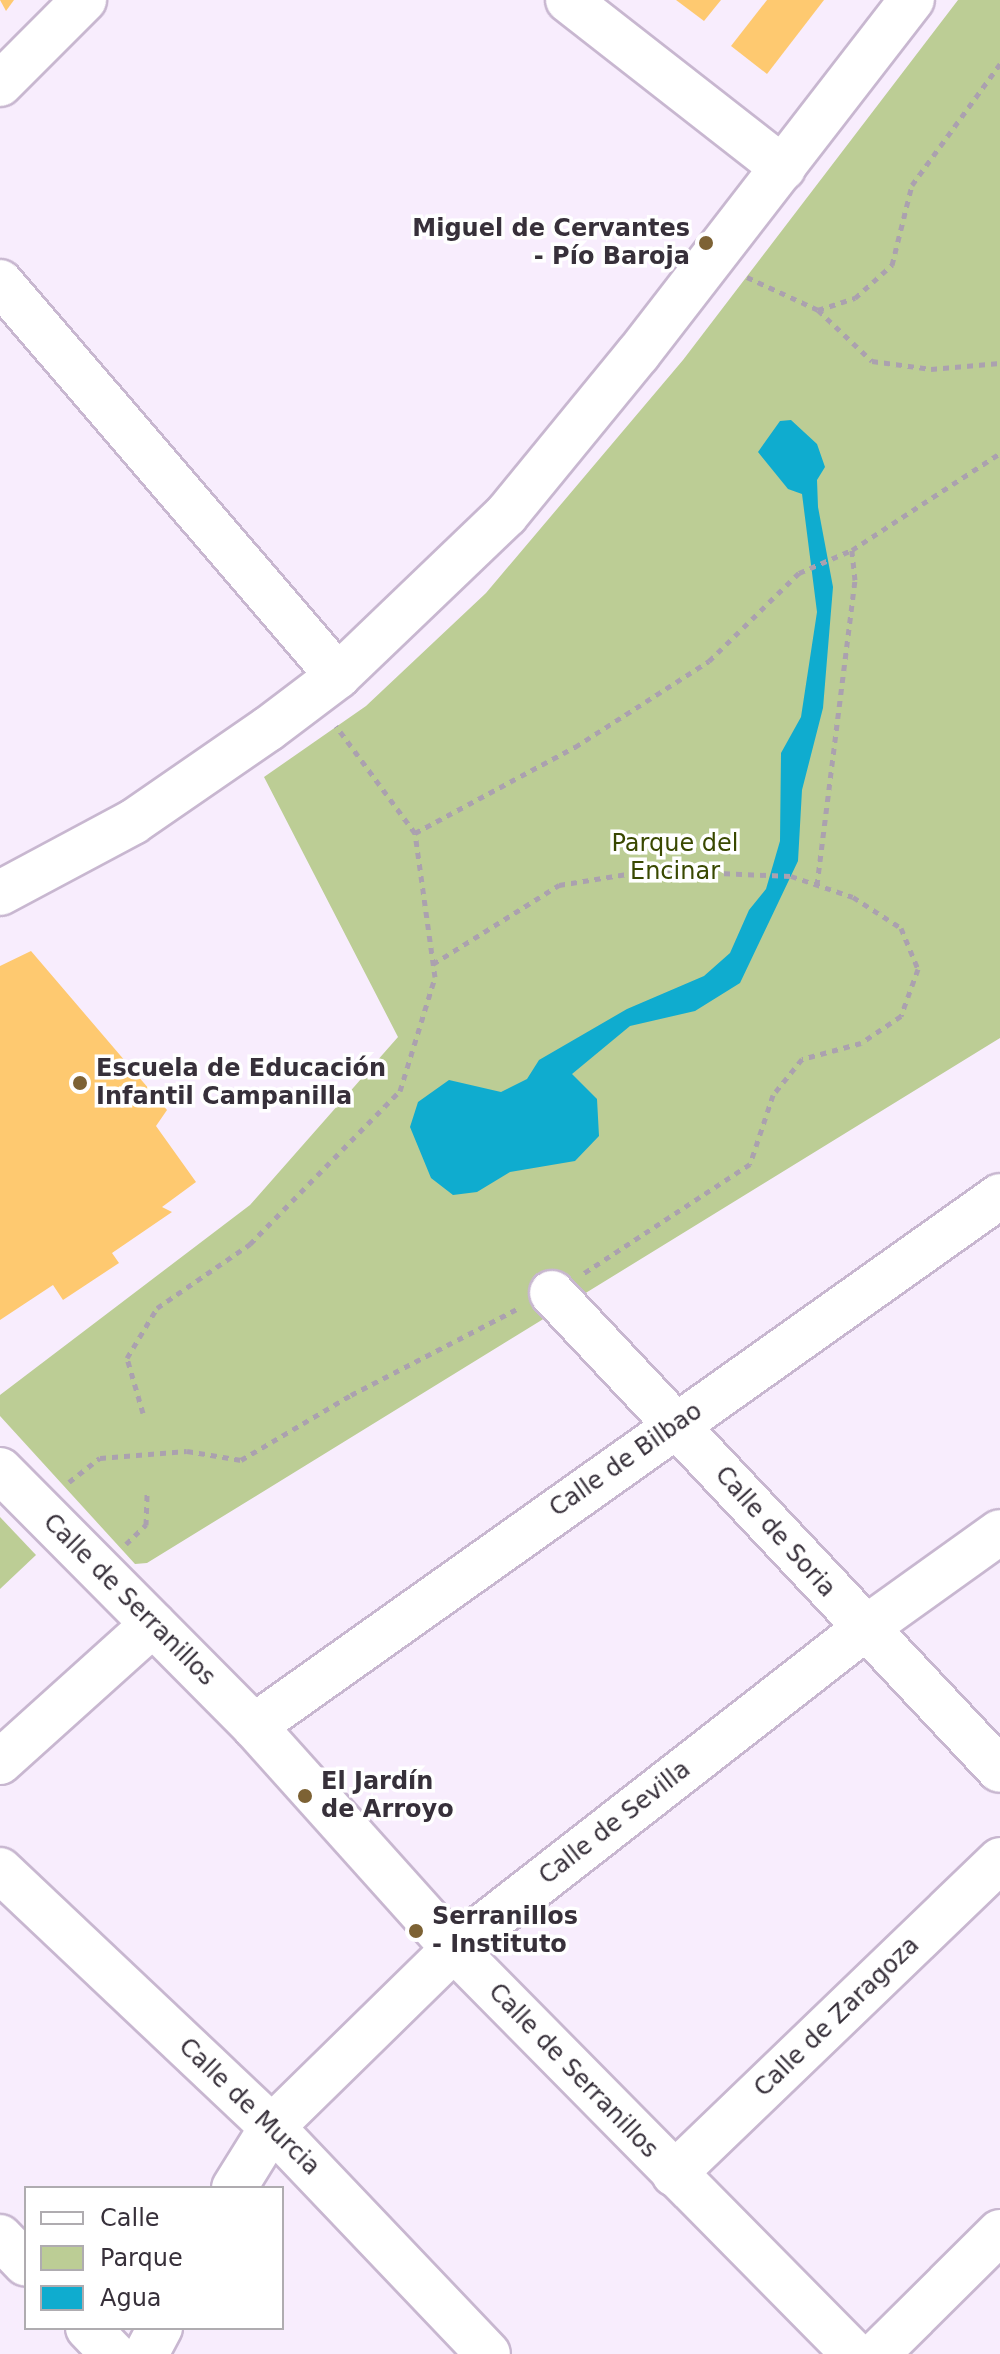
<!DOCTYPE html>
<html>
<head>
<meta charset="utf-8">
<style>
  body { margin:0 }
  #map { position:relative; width:1000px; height:2354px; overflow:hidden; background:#f8edfd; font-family:"DejaVu Sans",sans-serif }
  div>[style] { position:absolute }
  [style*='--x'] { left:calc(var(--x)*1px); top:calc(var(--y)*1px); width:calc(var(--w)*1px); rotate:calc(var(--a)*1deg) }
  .green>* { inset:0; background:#bccd95 }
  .water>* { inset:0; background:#0faccf }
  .building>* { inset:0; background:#fec970 }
  .path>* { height:5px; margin-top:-2.5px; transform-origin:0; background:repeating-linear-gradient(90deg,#aba1af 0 6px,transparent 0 12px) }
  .roads { filter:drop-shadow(2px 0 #c8b7d0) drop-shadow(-2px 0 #c8b7d0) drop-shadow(0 2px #c8b7d0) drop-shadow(0 -2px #c8b7d0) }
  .minor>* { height:44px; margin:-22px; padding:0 22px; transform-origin:22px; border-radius:22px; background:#fff }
  .dots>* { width:22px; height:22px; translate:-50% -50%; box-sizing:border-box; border:4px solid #fff; border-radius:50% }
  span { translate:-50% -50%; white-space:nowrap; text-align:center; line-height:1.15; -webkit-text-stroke:7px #fff; paint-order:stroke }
  .poi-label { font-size:24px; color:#37303a; font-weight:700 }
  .right { translate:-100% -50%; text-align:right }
  .left { translate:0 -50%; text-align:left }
  .park-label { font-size:24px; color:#394800 }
  .street-label { font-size:24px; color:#37303a }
  .legend { position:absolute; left:24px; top:2186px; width:260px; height:144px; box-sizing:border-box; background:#fff; border:2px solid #afacb0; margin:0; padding:10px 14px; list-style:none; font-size:24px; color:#37303a }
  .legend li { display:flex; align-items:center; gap:16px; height:40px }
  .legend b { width:40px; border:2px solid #afacb0 }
</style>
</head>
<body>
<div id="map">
  <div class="green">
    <div style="clip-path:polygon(958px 0,1000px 0,1000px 1038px,147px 1563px,135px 1564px,0 1416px,0 1395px,250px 1205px,398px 1037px,264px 777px,366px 706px,486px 593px,683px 360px)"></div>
    <div style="clip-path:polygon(0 1517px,36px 1555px,0 1589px)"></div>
  </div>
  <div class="water">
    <div style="clip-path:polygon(791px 420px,817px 444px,825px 467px,817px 480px,818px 507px,833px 587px,823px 708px,802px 790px,798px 861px,740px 983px,695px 1011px,630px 1026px,572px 1074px,597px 1099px,599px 1136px,575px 1161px,510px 1172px,477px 1192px,453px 1195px,431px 1178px,410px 1127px,418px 1102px,449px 1080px,501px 1092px,527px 1079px,539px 1060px,627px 1009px,704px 976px,730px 953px,749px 910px,766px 889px,780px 841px,781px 753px,801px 717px,817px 612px,802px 494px,788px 489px,758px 452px,780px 421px)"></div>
  </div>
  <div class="building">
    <div style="clip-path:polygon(0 0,14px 0,6px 11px)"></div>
    <div style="clip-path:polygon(676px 0,721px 0,704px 21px)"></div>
    <div style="clip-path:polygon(767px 0,824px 0,767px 74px,731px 46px)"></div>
    <div style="clip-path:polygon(31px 951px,167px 1110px,156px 1126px,196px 1182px,162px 1207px,172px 1212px,112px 1253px,119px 1263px,63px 1300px,53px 1285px,0 1320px,0 966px)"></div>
  </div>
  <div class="path">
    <div style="--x:747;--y:277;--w:78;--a:24.9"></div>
    <div style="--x:818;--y:310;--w:74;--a:43.4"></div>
    <div style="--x:872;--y:361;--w:60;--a:7.7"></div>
    <div style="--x:931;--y:369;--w:69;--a:-5"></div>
    <div style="--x:818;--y:310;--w:39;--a:-18"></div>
    <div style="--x:855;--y:298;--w:50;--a:-41.7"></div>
    <div style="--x:892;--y:265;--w:82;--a:-76"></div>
    <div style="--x:912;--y:185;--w:150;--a:-54"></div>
    <div style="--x:415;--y:833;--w:182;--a:-28.3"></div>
    <div style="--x:575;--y:747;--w:159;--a:-32.7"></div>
    <div style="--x:709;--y:661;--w:126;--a:-44.4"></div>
    <div style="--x:799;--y:573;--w:58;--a:-23.5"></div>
    <div style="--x:852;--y:550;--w:177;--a:-33.2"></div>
    <div style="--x:817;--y:885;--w:307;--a:-82.9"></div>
    <div style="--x:855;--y:580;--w:30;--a:-96"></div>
    <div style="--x:433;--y:964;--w:149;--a:-32.1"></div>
    <div style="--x:559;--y:885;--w:94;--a:-9.2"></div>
    <div style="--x:652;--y:870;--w:139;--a:2.5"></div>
    <div style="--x:791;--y:876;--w:65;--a:18.7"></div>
    <div style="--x:853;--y:897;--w:57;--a:32.9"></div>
    <div style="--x:901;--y:928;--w:44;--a:67.5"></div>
    <div style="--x:918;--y:969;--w:50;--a:109.9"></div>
    <div style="--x:901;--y:1016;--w:48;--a:146"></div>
    <div style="--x:861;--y:1043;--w:61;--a:164.8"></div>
    <div style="--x:802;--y:1059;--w:46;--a:128.9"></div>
    <div style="--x:773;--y:1095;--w:73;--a:108.4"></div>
    <div style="--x:750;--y:1164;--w:199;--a:146.7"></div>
    <div style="--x:143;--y:1413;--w:57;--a:-106.2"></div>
    <div style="--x:127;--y:1358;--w:58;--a:-59"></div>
    <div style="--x:157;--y:1308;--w:113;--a:-34.5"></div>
    <div style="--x:250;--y:1244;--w:214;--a:-45.6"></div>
    <div style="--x:400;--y:1091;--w:119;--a:-72.9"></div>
    <div style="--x:435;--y:977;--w:145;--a:-97.9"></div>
    <div style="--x:415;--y:833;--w:133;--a:-126.4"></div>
    <div style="--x:69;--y:1482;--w:39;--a:-38"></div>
    <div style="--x:100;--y:1458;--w:87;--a:-4.6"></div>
    <div style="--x:187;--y:1451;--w:55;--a:9.5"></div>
    <div style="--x:241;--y:1460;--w:128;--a:-30.6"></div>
    <div style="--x:351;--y:1395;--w:189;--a:-27.4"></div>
    <div style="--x:126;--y:1544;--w:28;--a:-44"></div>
    <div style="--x:146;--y:1525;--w:32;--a:-88"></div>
  </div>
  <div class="roads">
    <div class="minor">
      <div style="--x:568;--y:0;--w:273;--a:38"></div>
      <div style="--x:0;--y:84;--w:119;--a:-45"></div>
      <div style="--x:0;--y:282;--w:519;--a:49.37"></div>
      <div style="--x:0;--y:893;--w:151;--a:-28.1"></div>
      <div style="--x:133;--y:822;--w:164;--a:-34.6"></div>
      <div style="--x:268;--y:729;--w:88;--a:-37.1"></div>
      <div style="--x:338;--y:676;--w:233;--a:-43.8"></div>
      <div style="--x:506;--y:515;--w:208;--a:-50.7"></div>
      <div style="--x:638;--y:354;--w:448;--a:-52.3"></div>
      <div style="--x:552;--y:1293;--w:654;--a:46.8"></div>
      <div style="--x:0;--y:1470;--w:361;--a:45.2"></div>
      <div style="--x:254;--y:1726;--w:300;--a:48.1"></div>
      <div style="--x:454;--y:1949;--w:569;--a:45.36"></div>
      <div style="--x:254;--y:1726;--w:915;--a:-35.39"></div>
      <div style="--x:0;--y:1762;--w:206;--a:-42"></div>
      <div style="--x:0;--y:1870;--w:374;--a:43.4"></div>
      <div style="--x:272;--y:2127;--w:313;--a:46.4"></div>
      <div style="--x:674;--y:2174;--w:453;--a:-43.9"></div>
      <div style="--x:234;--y:2188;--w:72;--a:-58.1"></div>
      <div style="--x:272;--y:2127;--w:255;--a:-44.4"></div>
      <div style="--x:454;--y:1949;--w:519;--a:-37.95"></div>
      <div style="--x:863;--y:1630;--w:168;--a:-35.6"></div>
      <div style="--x:0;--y:2237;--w:37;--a:46"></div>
      <div style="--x:88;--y:2328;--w:36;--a:46"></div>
      <div style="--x:146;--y:2354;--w:30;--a:-62"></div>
      <div style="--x:877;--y:2354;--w:173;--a:-44.8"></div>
    </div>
  </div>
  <div class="dots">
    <div style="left:706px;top:243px;background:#7d6234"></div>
    <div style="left:80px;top:1083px;background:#7d6234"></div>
    <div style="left:305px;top:1796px;background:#7d6234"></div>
    <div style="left:416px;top:1931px;background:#7d6234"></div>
  </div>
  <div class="poi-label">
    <span class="right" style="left:690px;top:243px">Miguel de Cervantes<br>- Pío Baroja</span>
    <span class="left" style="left:96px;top:1083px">Escuela de Educación<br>Infantil Campanilla</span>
    <span class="left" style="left:321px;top:1796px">El Jardín<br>de Arroyo</span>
    <span class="left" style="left:432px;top:1931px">Serranillos<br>- Instituto</span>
  </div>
  <div class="park-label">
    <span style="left:675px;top:858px">Parque del<br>Encinar</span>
  </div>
  <div class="street-label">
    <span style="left:626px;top:1460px;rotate:-35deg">Calle de Bilbao</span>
    <span style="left:775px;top:1532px;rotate:48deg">Calle de Soria</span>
    <span style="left:129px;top:1600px;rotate:45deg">Calle de Serranillos</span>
    <span style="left:615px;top:1823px;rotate:-38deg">Calle de Sevilla</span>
    <span style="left:837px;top:2017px;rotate:-44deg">Calle de Zaragoza</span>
    <span style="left:573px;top:2071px;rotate:46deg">Calle de Serranillos</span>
    <span style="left:249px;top:2107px;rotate:44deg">Calle de Murcia</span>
  </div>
  <ul class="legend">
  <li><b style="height:10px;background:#fff"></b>Calle</li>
  <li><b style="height:22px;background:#bccd95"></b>Parque</li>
  <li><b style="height:22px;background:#0faccf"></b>Agua</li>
  </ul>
</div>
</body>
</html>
